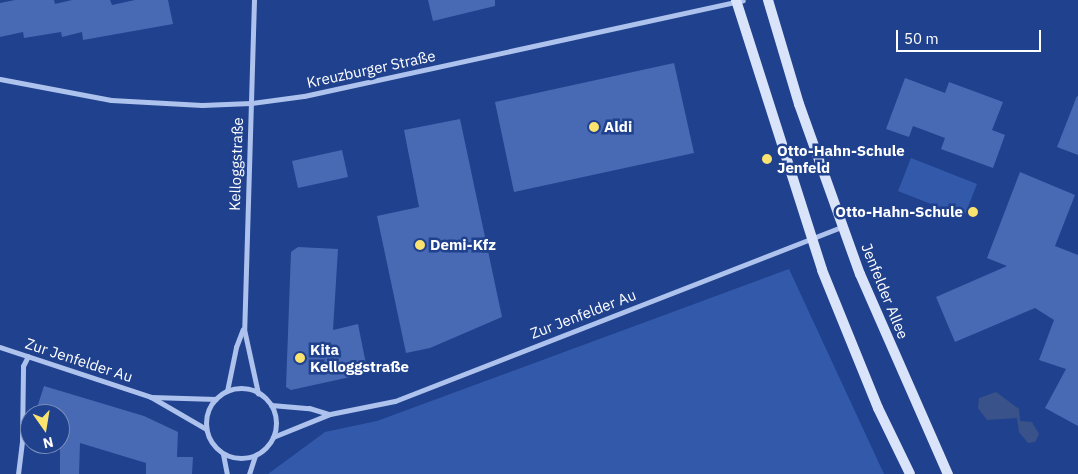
<!DOCTYPE html>
<html>
<head>
<meta charset="utf-8">
<style>
  body { margin:0 }
  #map { position:relative; width:1078px; height:474px; overflow:hidden; background:#20418d; font-family:"IBM Plex Sans",sans-serif }
  div>[style] { position:absolute }
  [style*='--x'] { left:calc(var(--x)*1px); top:calc(var(--y)*1px); width:calc(var(--w)*1px); rotate:calc(var(--a)*1deg) }
  .green>* { inset:0; background:#335aaa }
  .water>* { inset:0; background:#3a528a }
  .building>* { inset:0; background:#486ab4 }
  .minor>* { height:5px; margin:-2.5px; padding:0 2.5px; transform-origin:2.5px; border-radius:2.5px; background:#adc2ec }
  .minor>.ring { margin:-2.5px; padding:0; box-sizing:content-box; background:none; border:5px solid #adc2ec; border-radius:50% }
  .secondary>* { height:10px; margin:-5px; padding:0 5px; transform-origin:5px; border-radius:5px; background:#d9e3f9 }
  .dots>* { width:14px; height:14px; translate:-50% -50%; box-sizing:border-box; border:2px solid #20418d; border-radius:50% }
  span { translate:-50% -50%; white-space:nowrap; text-align:center; line-height:1.15; -webkit-text-stroke:5px #20418d; paint-order:stroke }
  .street-label { font-size:15px; color:#fff }
  .poi-label { font-size:15px; color:#fff; font-weight:700 }
  .left { translate:0 -50%; text-align:left }
  .right { translate:-100% -50%; text-align:right }
  .north { position:absolute; left:20px; top:404px; width:50px; height:50px; box-sizing:border-box; background:#20418d; border:1px solid #798dbb; border-radius:50%; rotate:167deg; font-size:14px; font-weight:700; line-height:20px; text-align:center; color:#fff }
  .north::after { content:''; display:block; margin:auto; width:18px; height:22px; background:#fae36e; clip-path:polygon(50% 0,100% 100%,50% 72%,0 100%) }
  .scale { position:absolute; left:896px; top:30px; width:145px; height:22px; box-sizing:border-box; border:2px solid #fff; border-top:0; padding-left:6px; font-size:15px; line-height:18px; white-space:nowrap; color:#fff; -webkit-text-stroke:4px #20418d; paint-order:stroke }
</style>
</head>
<body>
<div id="map">
  <div class="green">
    <div style="clip-path:polygon(911px 158px,977px 184px,964px 217px,898px 191px)"></div>
    <div style="clip-path:polygon(789px 269px,884px 474px,268px 474px,325px 432px,377px 421px)"></div>
  </div>
  <div class="water">
    <div style="clip-path:polygon(996px 392px,1019px 409px,1020px 421px,1032px 422px,1039px 434px,1035px 442px,1028px 443px,1019px 432px,1017px 418px,987px 420px,978px 408px,979px 398px)"></div>
  </div>
  <div class="building">
    <div style="clip-path:polygon(15px 0,54px 0,55px 4px,72px 0,110px 0,112px 5px,135px 0,168px 0,173px 24px,83px 40px,82px 32px,62px 37px,61px 32px,24px 38px,23px 32px,0 37px,0 3px)"></div>
    <div style="clip-path:polygon(428px 0,495px 0,495px 6px,433px 21px)"></div>
    <div style="clip-path:polygon(674px 63px,694px 153px,514px 192px,495px 102px)"></div>
    <div style="clip-path:polygon(905px 78px,945px 93px,949px 82px,1003px 102px,992px 130px,1005px 135px,993px 168px,941px 149px,945px 138px,913px 126px,909px 137px,886px 129px)"></div>
    <div style="clip-path:polygon(1077px 96px,1078px 97px,1078px 155px,1057px 147px)"></div>
    <div style="clip-path:polygon(460px 119px,502px 317px,430px 348px,406px 353px,377px 216px,419px 207px,404px 130px)"></div>
    <div style="clip-path:polygon(342px 150px,348px 177px,298px 188px,292px 161px)"></div>
    <div style="clip-path:polygon(1020px 172px,1075px 195px,1055px 246px,1078px 255px,1078px 426px,1045px 408px,1066px 369px,1039px 360px,1054px 320px,1035px 308px,955px 342px,936px 297px,1007px 266px,987px 258px)"></div>
    <div style="clip-path:polygon(298px 247px,338px 249px,333px 330px,358px 324px,367px 369px,363px 370px,364px 374px,291px 390px,286px 387px,291px 252px)"></div>
    <div style="clip-path:polygon(44px 386px,144px 416px,178px 432px,177px 457px,193px 457px,192px 474px,146px 474px,146px 463px,80px 443px,79px 474px,60px 474px,60px 414px,35px 414px)"></div>
  </div>
  <div class="minor">
    <div style="--x:254;--y:0;--w:329;--a:91.7"></div>
    <div style="--x:244;--y:329;--w:66;--a:77.7"></div>
    <div style="--x:0;--y:79;--w:113;--a:10.7"></div>
    <div style="--x:111;--y:100;--w:91;--a:3.1"></div>
    <div style="--x:202;--y:105;--w:49;--a:-2.3"></div>
    <div style="--x:251;--y:103;--w:53;--a:-7.5"></div>
    <div style="--x:304;--y:96;--w:449;--a:-12.3"></div>
    <div style="--x:0;--y:347;--w:159;--a:18.3"></div>
    <div style="--x:151;--y:397;--w:64;--a:30.2"></div>
    <div class="ring" style="left:206px;top:388px;width:65px;height:65px"></div>
    <div style="--x:227;--y:391;--w:45;--a:-78.4"></div>
    <div style="--x:236;--y:347;--w:19;--a:-69"></div>
    <div style="--x:151;--y:397;--w:65;--a:1.8"></div>
    <div style="--x:271;--y:405;--w:38;--a:5"></div>
    <div style="--x:309;--y:408;--w:21;--a:17"></div>
    <div style="--x:273;--y:437;--w:61;--a:-22"></div>
    <div style="--x:330;--y:414;--w:66;--a:-11.3"></div>
    <div style="--x:395;--y:401;--w:481;--a:-21.3"></div>
    <div style="--x:223;--y:454;--w:20;--a:79"></div>
    <div style="--x:18;--y:474;--w:33;--a:-83"></div>
    <div style="--x:22;--y:441;--w:75;--a:-89.2"></div>
    <div style="--x:23;--y:366;--w:11;--a:-63"></div>
    <div style="--x:249;--y:474;--w:19;--a:-72"></div>
  </div>
  <div class="secondary">
    <div style="--x:736;--y:0;--w:283;--a:72.3"></div>
    <div style="--x:822;--y:270;--w:149;--a:67.9"></div>
    <div style="--x:878;--y:408;--w:73;--a:64.1"></div>
    <div style="--x:768;--y:0;--w:109;--a:73.4"></div>
    <div style="--x:799;--y:104;--w:181;--a:70.3"></div>
    <div style="--x:860;--y:274;--w:219;--a:66.3"></div>
  </div>
  <div class="dots">
    <div style="left:594px;top:127px;background:#fae36e"></div>
    <div style="left:767px;top:159px;background:#fae36e"></div>
    <div style="left:973px;top:212px;background:#fae36e"></div>
    <div style="left:420px;top:245px;background:#fae36e"></div>
    <div style="left:300px;top:358px;background:#fae36e"></div>
  </div>
  <div class="street-label">
    <span style="left:371px;top:69px;rotate:-12deg">Kreuzburger Straße</span>
    <span style="left:236px;top:164px;rotate:-88deg">Kelloggstraße</span>
    <span style="left:885px;top:291px;rotate:68deg">Jenfelder Allee</span>
    <span style="left:583px;top:314px;rotate:-21deg">Zur Jenfelder Au</span>
    <span style="left:79px;top:360px;rotate:18deg">Zur Jenfelder Au</span>
  </div>
  <div class="poi-label">
    <span class="left" style="left:604px;top:127px">Aldi</span>
    <span class="left" style="left:777px;top:159px">Otto-Hahn-Schule<br>Jenfeld</span>
    <span class="right" style="left:963px;top:212px">Otto-Hahn-Schule</span>
    <span class="left" style="left:430px;top:245px">Demi-Kfz</span>
    <span class="left" style="left:310px;top:358px">Kita<br>Kelloggstraße</span>
  </div>
  <div class="north">N</div>
  <div class="scale">50 m</div>
</div>
</body>
</html>
